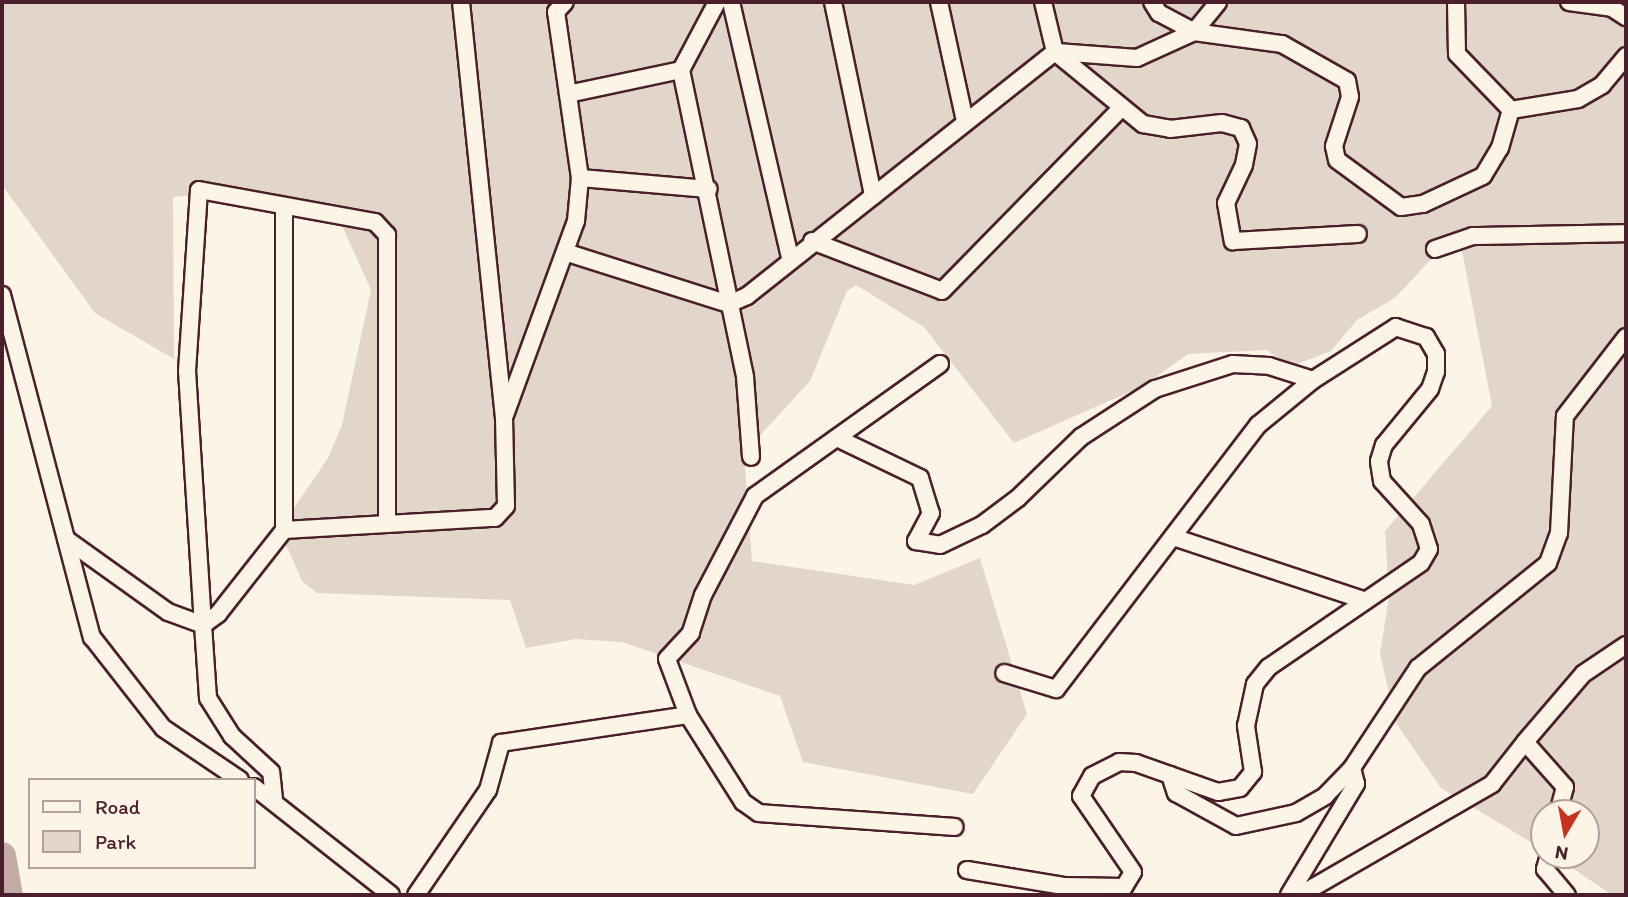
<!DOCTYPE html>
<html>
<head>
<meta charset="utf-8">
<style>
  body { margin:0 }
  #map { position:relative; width:1628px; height:897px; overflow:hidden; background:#fcf5e5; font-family:Itim,sans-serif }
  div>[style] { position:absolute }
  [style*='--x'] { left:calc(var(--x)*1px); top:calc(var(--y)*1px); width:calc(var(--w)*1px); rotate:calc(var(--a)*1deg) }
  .green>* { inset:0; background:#e2d5ca }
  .river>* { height:28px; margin:-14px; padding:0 14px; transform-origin:14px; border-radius:14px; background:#c0aca5 }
  .roads { filter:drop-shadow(2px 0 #4a1f2b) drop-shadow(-2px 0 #4a1f2b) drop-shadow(0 2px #4a1f2b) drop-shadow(0 -2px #4a1f2b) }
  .minor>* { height:16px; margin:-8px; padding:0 8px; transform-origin:8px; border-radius:8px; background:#fcf5e5 }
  span { translate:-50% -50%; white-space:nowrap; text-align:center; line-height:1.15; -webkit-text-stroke:6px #fcf5e5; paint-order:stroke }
  .frame { position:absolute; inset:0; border:4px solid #4a1f2b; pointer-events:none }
  .legend { position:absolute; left:28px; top:778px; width:228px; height:91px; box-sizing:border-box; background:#fcf5e5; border:2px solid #b59f9b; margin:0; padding:9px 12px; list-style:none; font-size:21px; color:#4a1f2b }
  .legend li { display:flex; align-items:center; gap:14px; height:35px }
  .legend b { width:35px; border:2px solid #b59f9b }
  .north { position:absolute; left:1530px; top:799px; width:70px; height:70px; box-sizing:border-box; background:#fcf5e5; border:2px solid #b59f9b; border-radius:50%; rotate:190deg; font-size:19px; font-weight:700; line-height:28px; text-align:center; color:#4a1f2b }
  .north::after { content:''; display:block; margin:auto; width:24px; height:32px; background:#c8321e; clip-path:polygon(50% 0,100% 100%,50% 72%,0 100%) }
</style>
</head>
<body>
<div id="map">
  <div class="green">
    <div style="clip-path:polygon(2px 2px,1626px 2px,1626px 895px,1612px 895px,1553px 855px,1586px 855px,1586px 813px,1544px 813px,1544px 850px,1441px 788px,1396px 723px,1380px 654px,1389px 597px,1385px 531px,1492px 406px,1458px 230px,1396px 297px,1357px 320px,1331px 351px,1290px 367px,1267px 350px,1188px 354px,1143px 386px,1014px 443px,924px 327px,856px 285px,847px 291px,810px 381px,744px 453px,752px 561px,914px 585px,980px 558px,1027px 714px,973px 794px,803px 762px,780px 696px,622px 642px,576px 639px,526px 648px,510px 600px,317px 593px,302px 581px,284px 540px,288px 517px,328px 458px,342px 425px,371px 290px,338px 217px,211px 193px,173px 197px,174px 359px,95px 313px,2px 185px)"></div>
  </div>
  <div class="river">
    <div style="--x:2;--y:856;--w:40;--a:80"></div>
  </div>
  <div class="roads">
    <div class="minor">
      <div style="--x:717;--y:2;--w:77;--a:117.9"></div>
      <div style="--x:681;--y:70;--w:314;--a:78.2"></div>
      <div style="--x:745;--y:377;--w:80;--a:85.7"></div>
      <div style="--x:731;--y:2;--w:262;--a:77"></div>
      <div style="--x:833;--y:2;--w:198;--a:78.3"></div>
      <div style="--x:939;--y:2;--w:122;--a:77.7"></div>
      <div style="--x:1043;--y:2;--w:51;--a:76.5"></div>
      <div style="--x:1055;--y:52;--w:114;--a:39.3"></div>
      <div style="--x:1143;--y:124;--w:27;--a:10"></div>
      <div style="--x:1170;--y:129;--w:52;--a:-6.6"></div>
      <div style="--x:1222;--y:123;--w:20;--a:15"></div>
      <div style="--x:1241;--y:128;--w:17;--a:66"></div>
      <div style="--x:1248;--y:144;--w:21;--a:101"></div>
      <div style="--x:1244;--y:165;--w:42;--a:115.3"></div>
      <div style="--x:1226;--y:203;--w:39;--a:80"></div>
      <div style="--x:1233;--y:241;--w:125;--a:-3.2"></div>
      <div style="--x:1152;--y:2;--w:13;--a:58"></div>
      <div style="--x:1159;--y:13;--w:40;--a:28"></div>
      <div style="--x:1194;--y:32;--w:89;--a:7.8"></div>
      <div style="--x:1282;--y:44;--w:75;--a:29.6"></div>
      <div style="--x:1347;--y:81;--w:16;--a:79"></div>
      <div style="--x:1350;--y:97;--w:52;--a:108.1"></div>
      <div style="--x:1334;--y:146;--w:14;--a:78"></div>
      <div style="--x:1337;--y:160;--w:79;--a:36.3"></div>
      <div style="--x:1401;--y:207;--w:22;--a:-8"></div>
      <div style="--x:1423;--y:204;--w:66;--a:-25"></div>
      <div style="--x:1483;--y:176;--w:33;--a:-59"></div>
      <div style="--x:1500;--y:148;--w:40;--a:-74"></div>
      <div style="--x:1456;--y:2;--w:52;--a:88.9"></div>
      <div style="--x:1457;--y:54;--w:78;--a:46"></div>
      <div style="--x:1569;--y:2;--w:43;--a:7.9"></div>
      <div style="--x:1612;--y:8;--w:17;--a:33"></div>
      <div style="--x:1057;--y:52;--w:80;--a:4.3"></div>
      <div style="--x:1137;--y:58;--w:63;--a:-24.5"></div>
      <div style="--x:1194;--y:32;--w:38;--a:-51"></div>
      <div style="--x:568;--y:94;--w:116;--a:-12"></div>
      <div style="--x:1511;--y:110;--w:68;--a:-9.3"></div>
      <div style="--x:1578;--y:99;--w:28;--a:-30"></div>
      <div style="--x:1602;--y:85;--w:38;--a:-50"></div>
      <div style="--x:580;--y:178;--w:129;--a:4.9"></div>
      <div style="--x:284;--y:207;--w:323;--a:90"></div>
      <div style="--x:812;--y:241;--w:139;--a:21"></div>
      <div style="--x:942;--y:291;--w:255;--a:-45.6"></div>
      <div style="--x:1435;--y:249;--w:40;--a:-18.9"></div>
      <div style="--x:1473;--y:236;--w:153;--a:-1.1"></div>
      <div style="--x:568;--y:253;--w:169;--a:17.6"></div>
      <div style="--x:729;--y:304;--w:20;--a:-24"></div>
      <div style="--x:747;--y:296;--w:393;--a:-38.4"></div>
      <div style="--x:2;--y:295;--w:354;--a:75.3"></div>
      <div style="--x:92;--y:637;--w:115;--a:52"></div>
      <div style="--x:163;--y:728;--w:93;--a:34"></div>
      <div style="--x:940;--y:364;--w:227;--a:144.5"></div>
      <div style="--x:755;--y:496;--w:112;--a:117.7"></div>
      <div style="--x:703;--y:595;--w:40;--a:108"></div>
      <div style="--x:691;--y:633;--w:35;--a:133"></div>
      <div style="--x:667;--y:659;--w:60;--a:69.4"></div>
      <div style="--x:688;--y:715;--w:103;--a:57.7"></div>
      <div style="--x:743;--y:802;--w:19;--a:35"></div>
      <div style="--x:759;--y:813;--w:196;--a:4.1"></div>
      <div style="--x:505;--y:415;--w:207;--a:-69.9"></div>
      <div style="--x:576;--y:221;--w:43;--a:-84.7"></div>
      <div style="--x:580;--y:178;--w:168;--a:-98.2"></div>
      <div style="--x:556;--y:12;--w:13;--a:-48"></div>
      <div style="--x:839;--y:439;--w:90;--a:25.7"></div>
      <div style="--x:920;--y:478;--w:37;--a:73"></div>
      <div style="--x:931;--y:513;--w:32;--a:118"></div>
      <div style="--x:916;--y:541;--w:24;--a:9"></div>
      <div style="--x:940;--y:545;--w:47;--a:-25.5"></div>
      <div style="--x:982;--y:525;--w:45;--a:-36.9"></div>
      <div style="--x:1018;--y:498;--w:88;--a:-44.1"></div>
      <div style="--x:1081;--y:437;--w:88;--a:-33"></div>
      <div style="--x:1155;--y:389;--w:82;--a:-17.8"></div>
      <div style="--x:1233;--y:364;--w:36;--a:3"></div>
      <div style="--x:1269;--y:366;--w:46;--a:17.7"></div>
      <div style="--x:1173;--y:537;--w:200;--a:18.3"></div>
      <div style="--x:66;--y:539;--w:125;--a:35.6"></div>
      <div style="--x:168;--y:612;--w:37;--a:20"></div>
      <div style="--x:203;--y:625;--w:255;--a:-93.6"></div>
      <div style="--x:187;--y:371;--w:181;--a:-86.2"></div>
      <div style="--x:199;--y:190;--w:179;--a:10.3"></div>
      <div style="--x:375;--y:222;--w:18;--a:47"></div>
      <div style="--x:387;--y:235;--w:289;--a:90"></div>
      <div style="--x:1170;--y:775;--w:19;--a:72"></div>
      <div style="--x:1176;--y:793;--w:68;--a:28.8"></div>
      <div style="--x:1236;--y:826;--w:61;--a:-12.2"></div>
      <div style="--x:1296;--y:813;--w:34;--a:-30"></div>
      <div style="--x:1325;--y:796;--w:39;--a:-46"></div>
      <div style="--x:1352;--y:768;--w:120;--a:-56.6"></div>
      <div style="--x:1418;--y:668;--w:167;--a:-38.9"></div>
      <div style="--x:1548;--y:563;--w:32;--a:-70"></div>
      <div style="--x:1559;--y:533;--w:117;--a:-87.1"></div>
      <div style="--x:1565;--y:416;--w:100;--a:-52.3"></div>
      <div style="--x:254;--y:787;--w:174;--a:38.2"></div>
      <div style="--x:274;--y:799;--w:27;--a:-96"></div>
      <div style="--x:271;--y:772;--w:53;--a:-137.3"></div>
      <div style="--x:232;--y:736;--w:45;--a:-122.3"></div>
      <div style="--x:208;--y:698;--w:73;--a:-93.9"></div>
      <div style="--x:203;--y:625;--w:19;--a:-36"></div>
      <div style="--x:218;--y:614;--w:107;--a:-51.8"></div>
      <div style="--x:284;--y:530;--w:211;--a:-3.3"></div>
      <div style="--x:495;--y:518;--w:16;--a:-47"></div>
      <div style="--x:506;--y:506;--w:88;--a:-91.3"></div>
      <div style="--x:504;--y:418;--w:418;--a:-95.9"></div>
      <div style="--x:1558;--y:813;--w:27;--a:-75"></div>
      <div style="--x:1565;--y:787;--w:60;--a:-131.6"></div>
      <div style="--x:1525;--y:742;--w:89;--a:-49.5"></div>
      <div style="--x:1583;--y:674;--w:52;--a:-34"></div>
      <div style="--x:1549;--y:855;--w:15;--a:106"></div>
      <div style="--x:1545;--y:869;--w:34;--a:50"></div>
      <div style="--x:967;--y:870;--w:98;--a:9.4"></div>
      <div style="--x:1064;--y:886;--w:60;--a:1"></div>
      <div style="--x:1124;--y:887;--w:17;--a:-59"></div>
      <div style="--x:1133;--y:872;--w:92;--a:-124.4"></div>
      <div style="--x:1081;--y:796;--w:23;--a:-61"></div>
      <div style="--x:1092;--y:776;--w:30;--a:-27"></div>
      <div style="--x:1119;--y:762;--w:17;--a:3"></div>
      <div style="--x:1136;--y:763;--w:87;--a:19.5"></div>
      <div style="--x:1218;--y:792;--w:22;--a:-10"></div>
      <div style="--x:1240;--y:788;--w:21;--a:-51"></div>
      <div style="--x:1253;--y:772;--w:47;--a:-98.7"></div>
      <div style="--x:1246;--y:726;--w:43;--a:-77.9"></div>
      <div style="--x:1255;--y:684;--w:22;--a:-51"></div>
      <div style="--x:1269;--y:667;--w:184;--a:-34.4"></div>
      <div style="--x:1421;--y:563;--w:16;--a:-60"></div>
      <div style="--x:1429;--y:549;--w:26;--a:-108"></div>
      <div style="--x:1421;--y:524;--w:58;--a:-132.2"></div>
      <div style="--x:1382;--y:481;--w:20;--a:-99"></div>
      <div style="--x:1379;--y:461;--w:17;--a:-73"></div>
      <div style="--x:1384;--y:445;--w:72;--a:-50.6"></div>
      <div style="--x:1430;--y:389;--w:18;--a:-71"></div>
      <div style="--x:1436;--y:372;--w:18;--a:-90"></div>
      <div style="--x:1436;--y:354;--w:20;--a:-120"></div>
      <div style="--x:1426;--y:337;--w:32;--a:-162"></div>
      <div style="--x:1396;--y:327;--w:98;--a:147.4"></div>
      <div style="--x:1313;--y:380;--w:71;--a:140.7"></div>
      <div style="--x:1258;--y:425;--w:332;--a:127.4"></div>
      <div style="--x:1056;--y:689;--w:54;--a:-162.9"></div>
      <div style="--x:416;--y:895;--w:127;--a:-55.6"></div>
      <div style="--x:488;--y:790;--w:49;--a:-74.5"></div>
      <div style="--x:501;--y:743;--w:189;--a:-8.5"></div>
      <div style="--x:1289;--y:895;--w:130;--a:-58.9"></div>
      <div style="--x:1356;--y:784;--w:16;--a:-104"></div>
      <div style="--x:1300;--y:895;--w:222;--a:-30"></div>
      <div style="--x:1492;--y:784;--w:53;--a:-51.8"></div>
    </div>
  </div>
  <div class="frame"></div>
  <ul class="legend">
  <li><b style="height:9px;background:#fcf5e5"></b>Road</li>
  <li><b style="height:19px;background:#e2d5ca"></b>Park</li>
  </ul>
  <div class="north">N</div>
</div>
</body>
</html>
